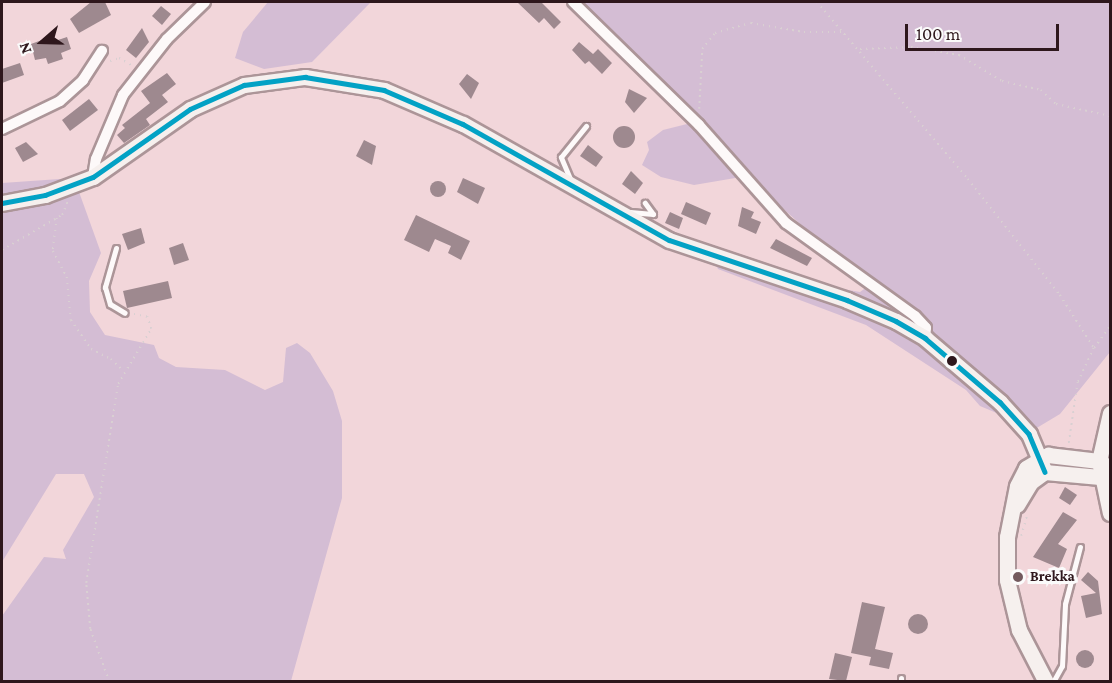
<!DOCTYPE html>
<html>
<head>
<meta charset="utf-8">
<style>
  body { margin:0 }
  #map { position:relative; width:1112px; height:683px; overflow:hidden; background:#f2d6da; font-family:"Crimson Pro",serif }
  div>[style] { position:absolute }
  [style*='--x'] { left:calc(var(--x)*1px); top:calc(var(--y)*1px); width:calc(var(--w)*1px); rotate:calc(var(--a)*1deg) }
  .green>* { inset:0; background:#d4bdd4 }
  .building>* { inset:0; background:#9e898f }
  .round { border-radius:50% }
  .path>* { height:1.5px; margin-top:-0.75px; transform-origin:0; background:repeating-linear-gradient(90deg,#d9d0d2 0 1.5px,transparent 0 6px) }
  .roads { filter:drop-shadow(2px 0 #ac9598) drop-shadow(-2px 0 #ac9598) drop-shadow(0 2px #ac9598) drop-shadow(0 -2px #ac9598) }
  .lane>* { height:5px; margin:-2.5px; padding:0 2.5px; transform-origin:2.5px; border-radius:2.5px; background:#fdf9f9 }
  .street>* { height:10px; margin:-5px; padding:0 5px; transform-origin:5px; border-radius:5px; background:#fdf9f9 }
  .secondary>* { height:15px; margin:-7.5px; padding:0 7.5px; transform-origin:7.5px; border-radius:7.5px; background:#f6f0ee }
  .bus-1>* { height:4.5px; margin:-2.25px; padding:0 2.25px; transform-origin:2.25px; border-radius:2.25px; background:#02a2c5 }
  .dots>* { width:16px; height:16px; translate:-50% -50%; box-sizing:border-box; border:3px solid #fbfbfb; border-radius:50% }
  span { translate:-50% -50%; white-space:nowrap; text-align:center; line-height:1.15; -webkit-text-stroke:6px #fbfbfb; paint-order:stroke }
  .poi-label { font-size:15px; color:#2e171c; font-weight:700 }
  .left { translate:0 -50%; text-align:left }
  .frame { position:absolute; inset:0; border:3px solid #2e171c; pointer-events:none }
  .north { position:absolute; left:12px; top:12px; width:60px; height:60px; -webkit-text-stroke:4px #fbfbfb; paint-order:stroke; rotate:250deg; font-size:16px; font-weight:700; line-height:24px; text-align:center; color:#2e171c }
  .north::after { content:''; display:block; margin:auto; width:21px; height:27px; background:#2e171c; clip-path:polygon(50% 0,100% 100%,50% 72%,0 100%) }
  .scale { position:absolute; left:905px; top:24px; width:154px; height:27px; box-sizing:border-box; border:3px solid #2e171c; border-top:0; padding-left:8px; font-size:18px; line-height:21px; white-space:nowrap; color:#2e171c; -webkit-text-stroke:4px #fbfbfb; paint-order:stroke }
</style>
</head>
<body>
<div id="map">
  <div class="green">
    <div style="clip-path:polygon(268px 2px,371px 2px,312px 62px,264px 69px,235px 58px,243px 32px)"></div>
    <div style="clip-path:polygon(582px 2px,1110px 2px,1110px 352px,1060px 414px,1035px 429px,980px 406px,966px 390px,866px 325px,718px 269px,707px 246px,837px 288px,860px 292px,875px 281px,831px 252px,747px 176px,694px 185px,661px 177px,642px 165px,649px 150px,647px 142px,663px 130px,691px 123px,693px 110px)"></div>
    <div style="clip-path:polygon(74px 178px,101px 253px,89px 281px,90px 312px,105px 335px,154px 345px,159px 358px,176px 367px,225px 370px,265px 390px,283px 382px,286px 348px,297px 343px,310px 353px,333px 391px,342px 421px,342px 498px,291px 681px,2px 681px,2px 616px,44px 557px,66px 559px,63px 550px,94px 497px,84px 474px,56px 474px,2px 562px,2px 183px)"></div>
  </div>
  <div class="building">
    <div style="clip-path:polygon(91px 2px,105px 2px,111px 15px,79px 33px,70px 19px)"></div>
    <div style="clip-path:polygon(517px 2px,541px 2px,561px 22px,554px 29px,544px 18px,539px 23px)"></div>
    <div style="clip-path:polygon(161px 6px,171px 14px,162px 25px,152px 16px)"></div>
    <div style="clip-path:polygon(142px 28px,149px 42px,136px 58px,126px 50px)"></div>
    <div style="clip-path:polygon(50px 37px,52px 42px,67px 37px,71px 49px,61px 53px,63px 59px,48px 64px,46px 58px,35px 60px,31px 44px)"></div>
    <div style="clip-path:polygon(579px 42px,593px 54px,598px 49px,612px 63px,602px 74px,589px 61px,585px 64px,572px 50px)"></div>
    <div style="clip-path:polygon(20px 63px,24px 75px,2px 83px,2px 69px)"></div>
    <div style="clip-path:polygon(167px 73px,176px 84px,162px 95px,168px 102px,146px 119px,150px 125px,124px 143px,117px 135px,125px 128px,122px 125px,150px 103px,141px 91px)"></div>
    <div style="clip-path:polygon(467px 74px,479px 83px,471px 99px,459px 84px)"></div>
    <div style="clip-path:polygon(629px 89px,647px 98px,634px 113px,625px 102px)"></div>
    <div style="clip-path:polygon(89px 99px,98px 110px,70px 131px,62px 120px)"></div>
    <div class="round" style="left:613px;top:126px;width:22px;height:22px"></div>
    <div style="clip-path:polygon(364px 140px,376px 146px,372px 165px,356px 156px)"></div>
    <div style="clip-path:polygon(26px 142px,38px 154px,23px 162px,15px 148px)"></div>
    <div style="clip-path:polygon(588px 145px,603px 157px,596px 167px,580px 156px)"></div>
    <div style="clip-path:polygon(631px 171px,643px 183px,635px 194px,622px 184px)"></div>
    <div style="clip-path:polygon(463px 178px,485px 188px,478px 204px,457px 192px)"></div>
    <div class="round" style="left:430px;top:181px;width:16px;height:16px"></div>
    <div style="clip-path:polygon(686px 202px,711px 213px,706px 225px,681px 214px)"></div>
    <div style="clip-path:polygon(742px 207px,754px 212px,751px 218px,761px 222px,756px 234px,738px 226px)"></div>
    <div style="clip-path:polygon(670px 212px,683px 218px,679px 229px,665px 223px)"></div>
    <div style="clip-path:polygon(416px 215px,470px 241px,461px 260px,448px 253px,451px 246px,435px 239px,429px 252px,404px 240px)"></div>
    <div style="clip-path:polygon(141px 228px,145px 243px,128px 250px,122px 234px)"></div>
    <div style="clip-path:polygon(776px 239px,812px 258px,807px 266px,770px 248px)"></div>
    <div style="clip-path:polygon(183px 243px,189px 260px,174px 265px,169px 248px)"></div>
    <div style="clip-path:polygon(168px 281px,172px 298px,127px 308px,123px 291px)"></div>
    <div style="clip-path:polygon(1065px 487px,1077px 495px,1070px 505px,1059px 498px)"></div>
    <div style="clip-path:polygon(1063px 512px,1077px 520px,1058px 544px,1067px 549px,1059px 568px,1033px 557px)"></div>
    <div style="clip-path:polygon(1088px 572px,1098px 581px,1102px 614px,1086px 618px,1081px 596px,1096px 593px,1081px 580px)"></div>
    <div style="clip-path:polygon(862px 602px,885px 607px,875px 649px,893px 653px,889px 669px,869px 665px,871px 657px,851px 653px)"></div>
    <div class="round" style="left:908px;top:614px;width:20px;height:20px"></div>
    <div class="round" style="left:1076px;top:650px;width:18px;height:18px"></div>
    <div style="clip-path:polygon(835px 653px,852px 657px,846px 681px,829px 679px)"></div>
  </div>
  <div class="path">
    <div style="--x:817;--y:2;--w:233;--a:49.5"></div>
    <div style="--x:968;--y:179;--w:148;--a:51.6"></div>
    <div style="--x:1060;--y:295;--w:63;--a:57.3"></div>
    <div style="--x:1094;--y:348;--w:38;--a:115"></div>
    <div style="--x:1078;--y:382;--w:62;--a:98.4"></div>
    <div style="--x:860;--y:49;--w:51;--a:-2.2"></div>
    <div style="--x:911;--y:47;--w:49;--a:9.5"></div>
    <div style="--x:959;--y:55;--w:50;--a:31.2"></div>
    <div style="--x:1002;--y:81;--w:40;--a:13"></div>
    <div style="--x:1041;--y:90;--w:21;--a:43"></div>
    <div style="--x:1056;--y:104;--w:55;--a:12.5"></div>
    <div style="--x:110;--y:61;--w:9;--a:-18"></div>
    <div style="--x:119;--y:58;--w:16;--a:30"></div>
    <div style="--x:699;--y:109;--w:60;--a:-87.1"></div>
    <div style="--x:702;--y:49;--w:21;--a:-51"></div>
    <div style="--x:715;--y:33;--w:37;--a:-16"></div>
    <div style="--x:751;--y:23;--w:54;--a:9.6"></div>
    <div style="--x:804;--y:32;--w:38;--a:0"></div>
    <div style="--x:57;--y:218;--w:33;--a:97"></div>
    <div style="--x:53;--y:251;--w:30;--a:62"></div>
    <div style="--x:67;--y:277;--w:43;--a:84.7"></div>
    <div style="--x:71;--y:320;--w:35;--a:55"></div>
    <div style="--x:91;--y:349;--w:22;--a:27"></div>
    <div style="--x:111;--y:359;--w:18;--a:43"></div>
    <div style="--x:2;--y:250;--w:69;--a:-30.3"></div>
    <div style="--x:62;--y:215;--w:16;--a:-68"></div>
    <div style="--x:1094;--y:348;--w:27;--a:-54"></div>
    <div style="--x:1021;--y:536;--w:22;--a:-74"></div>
    <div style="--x:109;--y:682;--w:56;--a:-109.7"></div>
    <div style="--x:90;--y:629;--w:46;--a:-95"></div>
    <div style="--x:86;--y:583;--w:202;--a:-80.9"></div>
    <div style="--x:118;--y:384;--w:64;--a:-59"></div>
    <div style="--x:151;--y:329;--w:13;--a:-108"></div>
    <div style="--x:147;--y:317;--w:15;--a:-169"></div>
  </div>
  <div class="roads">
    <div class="lane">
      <div style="--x:571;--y:181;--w:26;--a:-113"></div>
      <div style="--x:561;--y:157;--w:40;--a:-51"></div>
      <div style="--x:630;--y:212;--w:23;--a:5"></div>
      <div style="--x:653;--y:214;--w:14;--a:-126"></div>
      <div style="--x:116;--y:248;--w:41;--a:105.8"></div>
      <div style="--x:105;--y:287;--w:18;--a:74"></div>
      <div style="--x:110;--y:304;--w:17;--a:31"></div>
      <div style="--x:901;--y:678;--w:4;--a:90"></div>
      <div style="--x:1053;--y:682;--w:18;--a:-61"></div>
      <div style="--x:1062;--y:666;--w:62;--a:-87.2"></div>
      <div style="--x:1065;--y:604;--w:59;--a:-75.3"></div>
    </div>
    <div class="street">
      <div style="--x:573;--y:2;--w:176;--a:44.3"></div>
      <div style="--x:699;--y:125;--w:131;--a:48.4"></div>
      <div style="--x:786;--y:223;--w:159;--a:35.8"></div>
      <div style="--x:915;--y:316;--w:16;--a:47"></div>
      <div style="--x:926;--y:328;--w:10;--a:96"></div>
      <div style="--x:2;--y:129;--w:64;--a:-25.8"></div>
      <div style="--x:60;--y:101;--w:31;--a:-42"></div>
      <div style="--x:83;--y:80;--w:35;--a:-57"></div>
      <div style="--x:93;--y:177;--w:18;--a:-81"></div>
      <div style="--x:96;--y:159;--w:69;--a:-67.1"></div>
      <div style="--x:123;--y:95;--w:71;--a:-51.8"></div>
      <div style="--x:167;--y:39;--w:53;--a:-44.2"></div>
    </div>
    <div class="secondary">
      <div style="--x:2;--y:203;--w:44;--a:-10.5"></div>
      <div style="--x:45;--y:195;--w:51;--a:-20.6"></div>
      <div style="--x:93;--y:177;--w:118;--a:-35"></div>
      <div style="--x:190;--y:109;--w:59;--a:-24"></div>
      <div style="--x:244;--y:85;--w:62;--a:-7.5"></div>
      <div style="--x:305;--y:77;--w:80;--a:9.3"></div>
      <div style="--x:384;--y:90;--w:86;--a:23.3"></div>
      <div style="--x:463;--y:124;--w:236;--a:29.4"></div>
      <div style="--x:669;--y:240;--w:188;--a:18.6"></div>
      <div style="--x:847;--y:300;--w:53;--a:23.2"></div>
      <div style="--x:896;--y:321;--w:34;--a:30"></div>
      <div style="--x:925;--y:338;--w:99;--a:40.5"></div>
      <div style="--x:1000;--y:402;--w:43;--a:47.8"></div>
      <div style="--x:1029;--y:434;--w:41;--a:67.2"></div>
      <div style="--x:1110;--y:413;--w:49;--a:102.9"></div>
      <div style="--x:1099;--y:461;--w:53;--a:78.1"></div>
      <div style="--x:1017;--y:505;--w:27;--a:-59"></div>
      <div style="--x:1031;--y:482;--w:17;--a:-36"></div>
      <div style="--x:1045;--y:472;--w:55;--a:5.2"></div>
      <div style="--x:1100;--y:477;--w:11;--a:-27"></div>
      <div style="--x:1046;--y:682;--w:59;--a:-117.4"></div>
      <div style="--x:1019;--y:630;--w:51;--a:-103.5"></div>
      <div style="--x:1007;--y:580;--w:43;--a:-90"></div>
      <div style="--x:1007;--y:537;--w:52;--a:-78.9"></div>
      <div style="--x:1017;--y:486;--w:20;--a:-63"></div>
      <div style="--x:1026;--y:468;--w:26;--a:-31"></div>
      <div style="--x:1048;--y:455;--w:51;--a:6.7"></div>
      <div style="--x:1099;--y:461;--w:13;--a:32"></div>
    </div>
  </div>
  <div class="bus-1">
    <div style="--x:2;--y:203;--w:44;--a:-10.5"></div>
    <div style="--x:45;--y:195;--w:51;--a:-20.6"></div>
    <div style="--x:93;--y:177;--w:118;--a:-35"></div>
    <div style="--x:190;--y:109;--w:59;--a:-24"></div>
    <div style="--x:244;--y:85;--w:62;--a:-7.5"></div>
    <div style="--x:305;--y:77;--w:80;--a:9.3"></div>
    <div style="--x:384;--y:90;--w:86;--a:23.3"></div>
    <div style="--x:463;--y:124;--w:236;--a:29.4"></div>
    <div style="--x:669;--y:240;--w:188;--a:18.6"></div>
    <div style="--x:847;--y:300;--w:53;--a:23.2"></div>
    <div style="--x:896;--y:321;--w:34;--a:30"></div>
    <div style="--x:925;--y:338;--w:99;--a:40.5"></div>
    <div style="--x:1000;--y:402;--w:43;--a:47.8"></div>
    <div style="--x:1029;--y:434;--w:41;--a:67.2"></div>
  </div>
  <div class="dots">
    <div style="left:952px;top:361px;background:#2e171c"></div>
    <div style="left:1018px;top:577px;background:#735a5e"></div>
  </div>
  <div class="poi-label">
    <span class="left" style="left:1030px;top:577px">Brekka</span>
  </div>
  <div class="frame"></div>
  <div class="north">N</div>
  <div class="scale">100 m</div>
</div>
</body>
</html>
